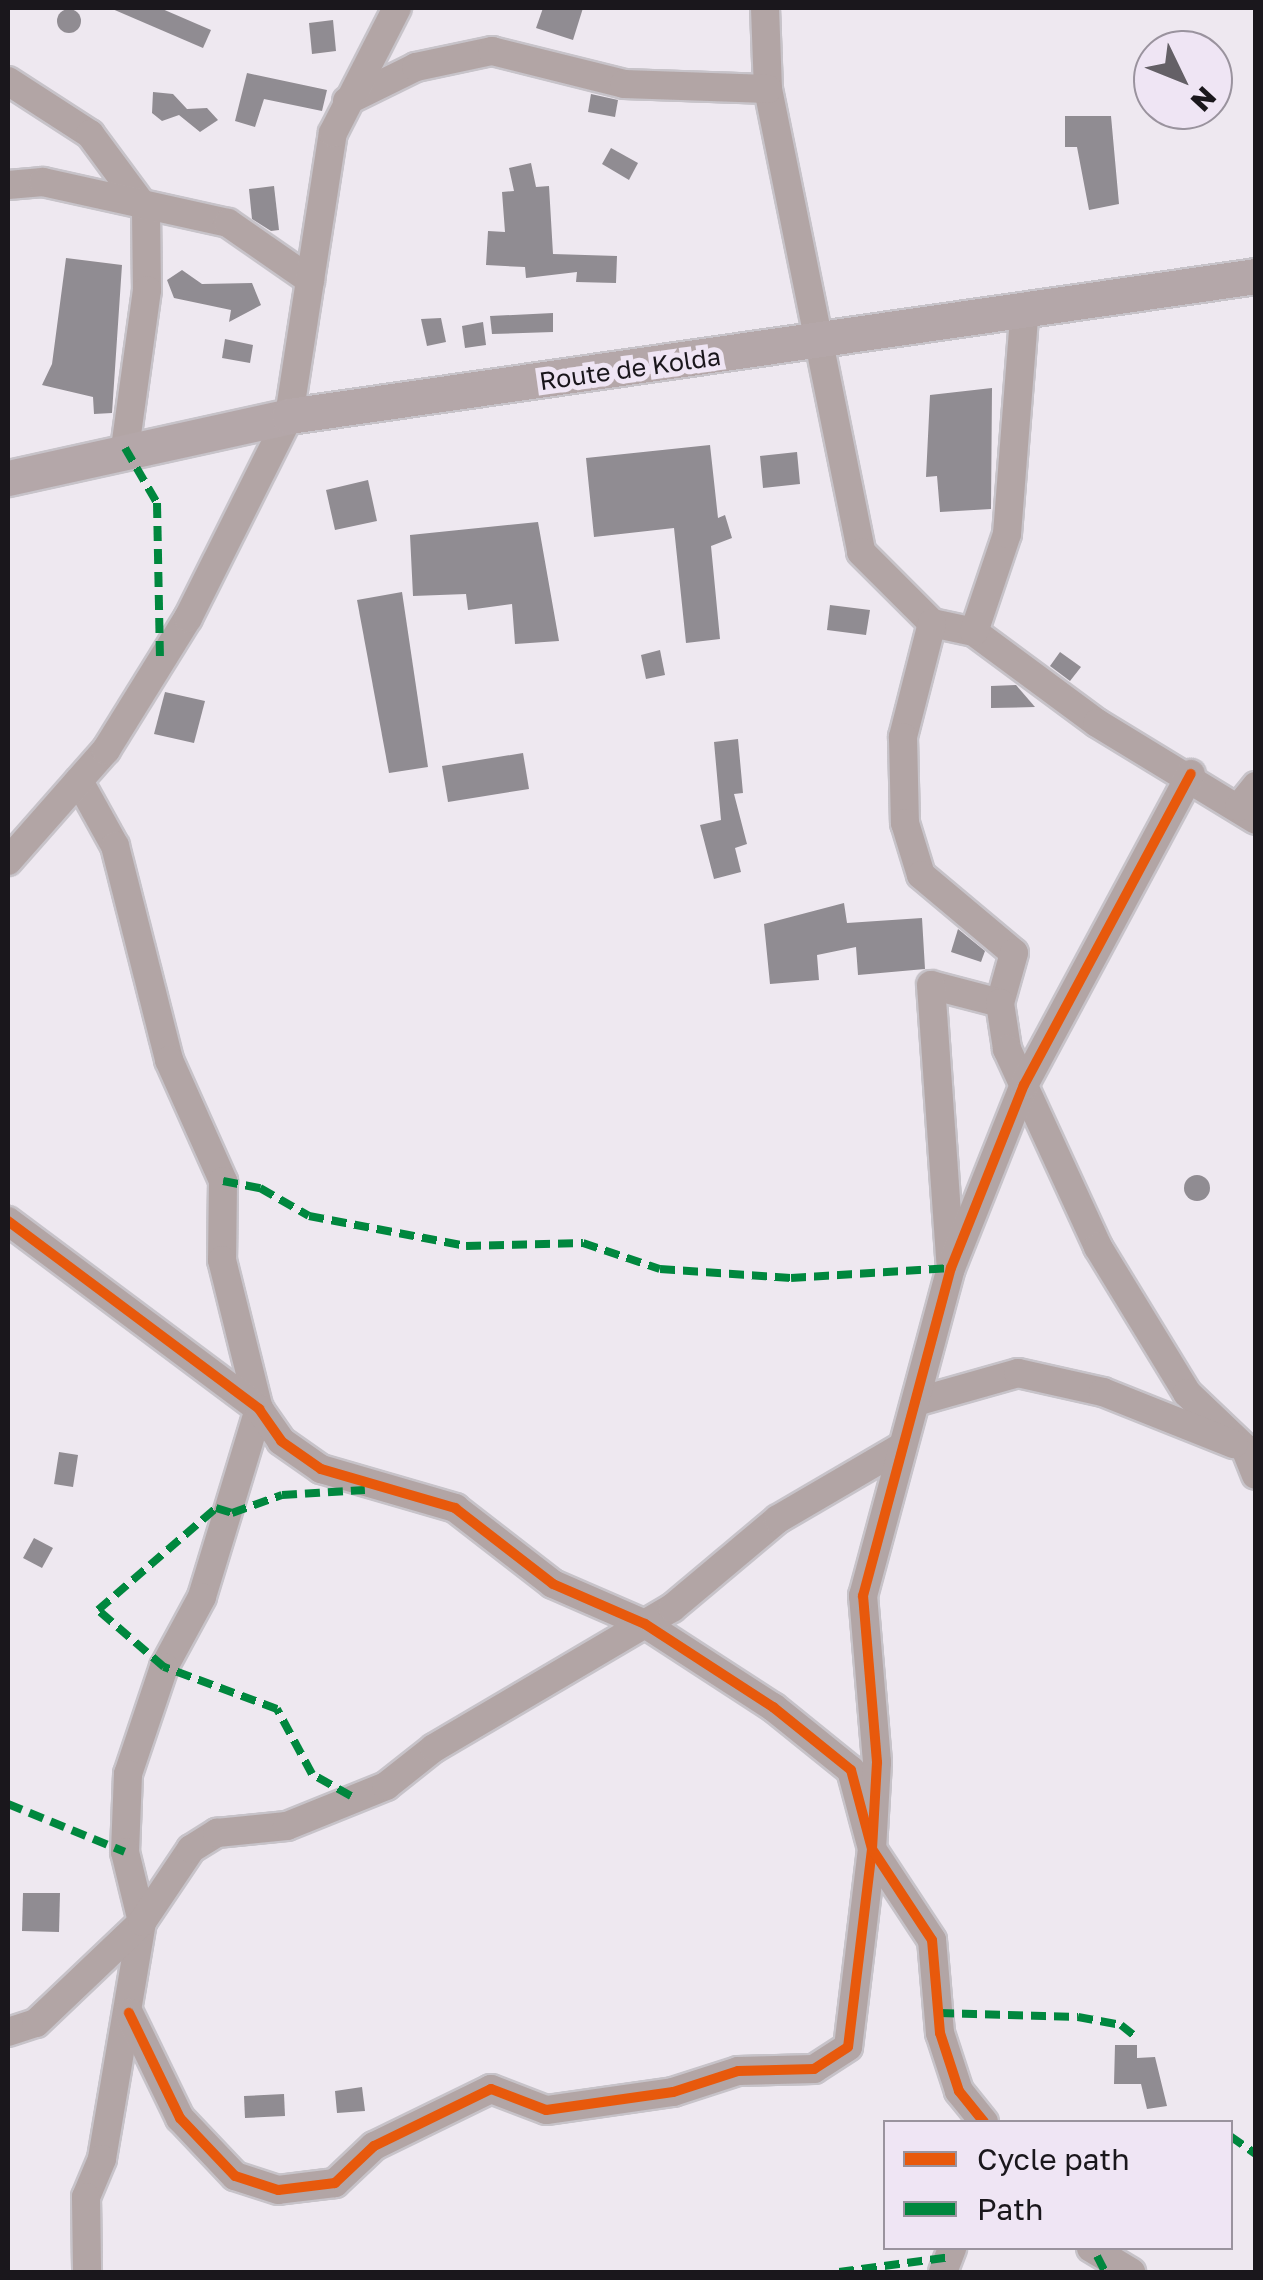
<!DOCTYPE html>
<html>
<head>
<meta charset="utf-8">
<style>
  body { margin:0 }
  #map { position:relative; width:1263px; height:2280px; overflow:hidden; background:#eee8f0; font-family:"Golos Text",sans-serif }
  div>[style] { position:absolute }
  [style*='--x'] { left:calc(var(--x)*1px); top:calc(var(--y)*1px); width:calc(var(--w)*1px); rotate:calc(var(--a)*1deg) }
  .building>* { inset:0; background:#908c92 }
  .round { border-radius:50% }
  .roads { filter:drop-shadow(2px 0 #c7c3c9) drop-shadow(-2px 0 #c7c3c9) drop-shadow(0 2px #c7c3c9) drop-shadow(0 -2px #c7c3c9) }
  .minor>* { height:28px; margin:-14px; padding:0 14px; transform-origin:14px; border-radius:14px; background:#b2a5a5 }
  .major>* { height:35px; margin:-17.5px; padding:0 17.5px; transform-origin:17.5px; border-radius:17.5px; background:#b4a7a9 }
  .quiet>* { height:8px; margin-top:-4px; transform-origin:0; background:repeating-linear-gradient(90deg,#00873e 0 15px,transparent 0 23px) }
  .cycleway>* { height:10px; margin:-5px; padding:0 5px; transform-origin:5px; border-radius:5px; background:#e8590c }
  span { translate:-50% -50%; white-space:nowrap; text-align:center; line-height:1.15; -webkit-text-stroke:10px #efe5f4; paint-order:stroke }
  .street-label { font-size:25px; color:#1a171c }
  .frame { position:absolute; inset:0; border:10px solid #1a171c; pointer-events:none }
  .legend { position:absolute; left:883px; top:2120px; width:350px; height:130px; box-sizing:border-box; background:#efe5f4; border:2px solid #9a939e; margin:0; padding:12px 18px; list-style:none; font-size:30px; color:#1a171c }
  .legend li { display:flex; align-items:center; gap:20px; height:50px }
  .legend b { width:50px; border:2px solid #9a939e }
  .north { position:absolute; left:1133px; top:30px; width:100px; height:100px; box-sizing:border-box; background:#efe5f4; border:2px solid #9a939e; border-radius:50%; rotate:133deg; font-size:28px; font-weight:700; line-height:40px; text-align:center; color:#1a171c }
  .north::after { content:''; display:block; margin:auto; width:35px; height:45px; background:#646066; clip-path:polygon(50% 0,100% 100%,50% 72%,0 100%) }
</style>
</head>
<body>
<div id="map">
  <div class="building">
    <div style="clip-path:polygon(110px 8px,160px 8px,211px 30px,203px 48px)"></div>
    <div style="clip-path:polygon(543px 8px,583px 8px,573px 40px,536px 28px)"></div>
    <div class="round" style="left:57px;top:9px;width:24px;height:24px"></div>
    <div style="clip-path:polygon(333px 20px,336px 51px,312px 54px,309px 23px)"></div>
    <div style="clip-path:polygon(247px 73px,327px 90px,322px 111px,264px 99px,255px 127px,235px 121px)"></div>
    <div style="clip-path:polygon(153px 92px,173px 94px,187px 109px,207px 108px,218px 120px,200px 132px,179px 115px,162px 121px,152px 113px)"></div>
    <div style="clip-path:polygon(591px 94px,618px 100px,615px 117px,588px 112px)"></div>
    <div style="clip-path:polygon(1065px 116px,1111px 116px,1119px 204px,1089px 210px,1077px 147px,1065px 147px)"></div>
    <div style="clip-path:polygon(611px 148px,638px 163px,629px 180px,602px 164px)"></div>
    <div style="clip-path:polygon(531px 163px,536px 187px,549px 186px,553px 254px,617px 256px,616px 283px,576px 282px,577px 272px,526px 278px,525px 267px,486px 265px,488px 231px,505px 232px,502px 192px,514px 191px,509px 168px)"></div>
    <div style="clip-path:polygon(274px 186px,279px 230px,271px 231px,252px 219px,249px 189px)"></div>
    <div style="clip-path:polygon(66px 258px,122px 265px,112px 413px,94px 414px,93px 397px,42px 385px,52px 364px)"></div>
    <div style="clip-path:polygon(182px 270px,202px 284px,252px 283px,261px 305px,229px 322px,231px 310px,174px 298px,167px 280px)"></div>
    <div style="clip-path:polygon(553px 313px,553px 332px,492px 334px,490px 316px)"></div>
    <div style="clip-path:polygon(441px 318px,446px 342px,427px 346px,421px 319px)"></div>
    <div style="clip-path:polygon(483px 322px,486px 345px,465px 348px,462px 326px)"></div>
    <div style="clip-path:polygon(225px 339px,253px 345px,250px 363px,222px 358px)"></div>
    <div style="clip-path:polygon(992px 388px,991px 509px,940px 512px,937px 476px,926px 477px,930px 395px)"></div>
    <div style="clip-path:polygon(710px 445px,718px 518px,725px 515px,732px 538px,711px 546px,720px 639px,686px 643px,674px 528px,594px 537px,586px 458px)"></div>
    <div style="clip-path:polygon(797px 452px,800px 484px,763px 488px,760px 456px)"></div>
    <div style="clip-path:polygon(368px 480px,377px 521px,335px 530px,326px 490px)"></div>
    <div style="clip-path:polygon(538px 522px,559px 641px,515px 644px,512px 604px,468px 610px,466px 594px,413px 596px,410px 535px)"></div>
    <div style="clip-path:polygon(402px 592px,428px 767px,389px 773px,357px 600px)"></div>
    <div style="clip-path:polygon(830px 605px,870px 610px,866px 635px,827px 630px)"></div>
    <div style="clip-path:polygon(660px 650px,665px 675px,646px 679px,641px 655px)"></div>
    <div style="clip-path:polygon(1060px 652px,1081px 667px,1070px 681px,1050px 666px)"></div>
    <div style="clip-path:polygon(1016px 685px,1035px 707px,991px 708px,991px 686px)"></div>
    <div style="clip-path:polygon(165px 692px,205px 701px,194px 743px,154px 734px)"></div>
    <div style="clip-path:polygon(738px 739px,743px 793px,734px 794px,747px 844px,735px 848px,741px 872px,714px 879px,700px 825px,721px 820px,714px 742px)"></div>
    <div style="clip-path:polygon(523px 753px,529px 789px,448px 802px,442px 766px)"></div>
    <div style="clip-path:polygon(844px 903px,847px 923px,922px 918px,925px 969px,858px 975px,856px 947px,817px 955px,819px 980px,770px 984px,764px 924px)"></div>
    <div style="clip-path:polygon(958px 929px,985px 951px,981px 962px,951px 952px)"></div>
    <div class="round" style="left:1184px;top:1175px;width:26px;height:26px"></div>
    <div style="clip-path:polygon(59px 1452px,78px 1455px,73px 1487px,54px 1484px)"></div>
    <div style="clip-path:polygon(34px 1538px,53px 1548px,42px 1568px,23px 1558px)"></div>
    <div style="clip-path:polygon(23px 1893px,60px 1893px,59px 1932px,22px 1931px)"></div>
    <div style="clip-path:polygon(1115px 2045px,1137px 2045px,1137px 2058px,1155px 2057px,1167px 2106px,1147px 2109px,1141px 2084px,1114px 2084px)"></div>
    <div style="clip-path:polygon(362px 2087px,365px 2111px,337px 2113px,335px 2091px)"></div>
    <div style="clip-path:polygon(284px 2094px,285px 2116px,245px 2118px,244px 2096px)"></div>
  </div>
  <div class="roads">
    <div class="minor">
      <div style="--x:765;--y:8;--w:81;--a:87.9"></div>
      <div style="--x:768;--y:89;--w:472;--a:78.6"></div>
      <div style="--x:861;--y:552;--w:100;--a:45"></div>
      <div style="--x:932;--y:623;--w:43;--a:12.1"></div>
      <div style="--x:974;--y:632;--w:153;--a:36.5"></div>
      <div style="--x:1097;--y:723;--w:186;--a:31.4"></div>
      <div style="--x:8;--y:81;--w:98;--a:32.9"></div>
      <div style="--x:90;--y:134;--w:94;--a:53.6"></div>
      <div style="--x:146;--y:210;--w:80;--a:89.3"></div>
      <div style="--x:147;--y:290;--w:160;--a:97.9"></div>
      <div style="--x:347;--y:101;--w:77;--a:-26.2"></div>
      <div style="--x:416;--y:67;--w:78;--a:-11.9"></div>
      <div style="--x:492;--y:51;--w:136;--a:14"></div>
      <div style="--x:624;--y:84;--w:144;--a:2"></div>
      <div style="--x:8;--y:185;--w:35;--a:-5"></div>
      <div style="--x:43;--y:182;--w:189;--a:12.5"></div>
      <div style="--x:228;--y:223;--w:100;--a:34.8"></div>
      <div style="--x:932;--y:623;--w:118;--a:104.3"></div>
      <div style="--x:903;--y:737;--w:86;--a:88.7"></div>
      <div style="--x:905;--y:823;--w:54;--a:72.9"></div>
      <div style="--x:921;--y:875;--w:121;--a:40"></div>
      <div style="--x:1014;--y:953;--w:52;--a:105.6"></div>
      <div style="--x:1000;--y:1003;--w:71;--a:-165.4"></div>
      <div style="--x:931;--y:985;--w:276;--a:86"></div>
      <div style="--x:974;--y:632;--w:103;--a:-71.4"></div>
      <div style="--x:1007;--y:534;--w:228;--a:-85.5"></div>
      <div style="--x:79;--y:781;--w:74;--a:61"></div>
      <div style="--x:115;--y:846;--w:221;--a:75.8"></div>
      <div style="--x:169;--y:1060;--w:133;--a:65.9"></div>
      <div style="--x:223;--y:1181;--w:79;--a:90.7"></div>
      <div style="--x:222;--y:1260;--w:154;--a:76.1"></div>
      <div style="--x:259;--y:1409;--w:196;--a:106.9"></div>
      <div style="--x:202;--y:1597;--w:80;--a:118.5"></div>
      <div style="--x:164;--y:1667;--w:113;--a:108.6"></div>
      <div style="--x:128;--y:1774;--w:78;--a:92.2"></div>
      <div style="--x:125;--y:1852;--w:72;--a:76.3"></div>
      <div style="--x:142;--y:1922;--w:240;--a:99.6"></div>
      <div style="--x:102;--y:2159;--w:41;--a:112.8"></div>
      <div style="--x:86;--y:2197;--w:75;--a:89.2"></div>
      <div style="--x:1239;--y:807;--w:27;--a:-51"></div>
      <div style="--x:8;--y:861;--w:148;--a:-48.6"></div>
      <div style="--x:106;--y:750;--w:155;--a:-58.2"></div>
      <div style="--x:188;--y:618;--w:226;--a:-63.4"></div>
      <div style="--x:289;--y:416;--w:286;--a:-81.2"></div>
      <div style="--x:333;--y:133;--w:140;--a:-62.9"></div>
      <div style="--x:1000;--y:1003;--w:47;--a:81.3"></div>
      <div style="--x:1007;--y:1049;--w:218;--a:65.3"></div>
      <div style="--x:1098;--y:1247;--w:171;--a:58.6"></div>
      <div style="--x:1187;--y:1393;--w:80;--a:43.5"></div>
      <div style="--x:1245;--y:1448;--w:29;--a:68"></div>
      <div style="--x:8;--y:1221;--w:314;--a:36.8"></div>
      <div style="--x:259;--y:1409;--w:39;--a:55"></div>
      <div style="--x:281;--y:1441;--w:49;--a:35"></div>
      <div style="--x:321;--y:1469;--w:140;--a:16.2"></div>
      <div style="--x:455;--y:1508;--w:124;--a:37.8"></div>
      <div style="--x:553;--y:1584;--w:100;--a:23.5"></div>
      <div style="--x:645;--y:1624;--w:153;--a:33"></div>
      <div style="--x:773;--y:1707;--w:100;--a:38.9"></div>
      <div style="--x:851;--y:1770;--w:82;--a:75.1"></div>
      <div style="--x:872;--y:1849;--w:199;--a:96.9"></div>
      <div style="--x:848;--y:2047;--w:40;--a:147.1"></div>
      <div style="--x:814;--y:2069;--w:76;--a:178.5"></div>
      <div style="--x:738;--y:2071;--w:68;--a:162.1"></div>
      <div style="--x:673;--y:2092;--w:128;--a:171.9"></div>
      <div style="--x:546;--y:2110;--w:59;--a:-159.1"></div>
      <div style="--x:491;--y:2089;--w:130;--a:154"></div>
      <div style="--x:374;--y:2146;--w:54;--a:136.5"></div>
      <div style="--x:335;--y:2183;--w:57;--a:173"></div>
      <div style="--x:278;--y:2190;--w:45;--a:-162"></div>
      <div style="--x:235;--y:2176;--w:80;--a:-133.5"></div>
      <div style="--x:180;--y:2118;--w:117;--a:-115.9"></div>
      <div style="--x:919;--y:1401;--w:103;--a:-15.8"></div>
      <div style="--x:1018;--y:1373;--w:87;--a:12.6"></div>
      <div style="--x:1103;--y:1392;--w:141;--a:21.7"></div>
      <div style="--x:8;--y:2032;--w:29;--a:-18"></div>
      <div style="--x:36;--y:2023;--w:146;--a:-43.6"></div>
      <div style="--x:142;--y:1922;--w:88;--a:-56.1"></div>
      <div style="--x:191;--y:1849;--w:31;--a:-32"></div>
      <div style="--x:217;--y:1833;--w:70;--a:-5.7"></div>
      <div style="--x:287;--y:1826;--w:107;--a:-22"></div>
      <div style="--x:386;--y:1786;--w:61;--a:-38.4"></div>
      <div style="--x:434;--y:1748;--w:276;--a:-30.5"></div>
      <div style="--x:672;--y:1608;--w:138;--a:-40"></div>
      <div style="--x:778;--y:1519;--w:143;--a:-30.3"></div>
      <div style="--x:984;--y:2122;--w:40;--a:-129"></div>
      <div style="--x:959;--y:2091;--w:61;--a:-108.1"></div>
      <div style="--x:940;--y:2033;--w:93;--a:-94.9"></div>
      <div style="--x:932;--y:1940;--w:109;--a:-123.4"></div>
      <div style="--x:872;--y:1849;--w:87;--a:-86.7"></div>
      <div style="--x:877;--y:1762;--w:167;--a:-94.8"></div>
      <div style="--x:863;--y:1596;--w:340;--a:-75"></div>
      <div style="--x:951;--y:1268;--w:197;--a:-68.3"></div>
      <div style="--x:1024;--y:1085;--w:353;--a:-61.8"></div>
      <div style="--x:1091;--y:2248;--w:47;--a:31"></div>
      <div style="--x:943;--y:2272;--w:26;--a:-69"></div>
    </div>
    <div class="major">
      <div style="--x:8;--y:478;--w:288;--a:-12.4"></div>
      <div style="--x:289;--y:416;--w:977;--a:-8.24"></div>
    </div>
  </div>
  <div class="quiet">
    <div style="--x:125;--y:448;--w:64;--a:59.8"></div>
    <div style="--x:157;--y:503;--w:160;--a:88.9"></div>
    <div style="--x:223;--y:1181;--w:38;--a:11"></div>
    <div style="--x:260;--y:1188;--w:56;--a:29.7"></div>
    <div style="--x:309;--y:1216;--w:160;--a:10.8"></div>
    <div style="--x:466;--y:1246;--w:117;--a:-1.5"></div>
    <div style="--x:583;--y:1243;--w:81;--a:18.7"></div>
    <div style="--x:660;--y:1269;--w:131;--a:3.9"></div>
    <div style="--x:791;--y:1278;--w:160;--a:-3.6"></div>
    <div style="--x:351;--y:1796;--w:45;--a:-150.6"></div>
    <div style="--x:312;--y:1774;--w:74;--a:-118.3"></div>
    <div style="--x:277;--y:1709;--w:121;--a:-159.6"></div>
    <div style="--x:164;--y:1667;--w:87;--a:-139.2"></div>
    <div style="--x:98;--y:1610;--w:156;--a:-40.8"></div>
    <div style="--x:216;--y:1508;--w:17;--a:17"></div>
    <div style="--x:232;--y:1513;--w:53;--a:-19.8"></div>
    <div style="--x:282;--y:1495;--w:83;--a:-3.4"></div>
    <div style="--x:8;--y:1804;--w:126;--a:22.3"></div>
    <div style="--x:939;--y:2013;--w:139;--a:1.6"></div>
    <div style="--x:1078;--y:2017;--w:44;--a:10.5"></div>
    <div style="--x:1121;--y:2025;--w:21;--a:39"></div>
    <div style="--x:1230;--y:2136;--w:32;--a:35"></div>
    <div style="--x:1097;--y:2256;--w:18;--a:63"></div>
    <div style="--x:839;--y:2272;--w:113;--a:-7.6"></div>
  </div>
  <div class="cycleway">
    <div style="--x:8;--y:1221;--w:314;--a:36.8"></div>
    <div style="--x:259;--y:1409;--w:39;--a:55"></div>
    <div style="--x:281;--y:1441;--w:49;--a:35"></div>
    <div style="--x:321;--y:1469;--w:140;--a:16.2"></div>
    <div style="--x:455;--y:1508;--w:124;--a:37.8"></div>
    <div style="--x:553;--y:1584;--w:100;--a:23.5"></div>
    <div style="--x:645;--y:1624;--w:153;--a:33"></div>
    <div style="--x:773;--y:1707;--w:100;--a:38.9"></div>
    <div style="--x:851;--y:1770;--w:82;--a:75.1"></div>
    <div style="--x:872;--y:1849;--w:199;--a:96.9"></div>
    <div style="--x:848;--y:2047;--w:40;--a:147.1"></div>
    <div style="--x:814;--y:2069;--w:76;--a:178.5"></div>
    <div style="--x:738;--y:2071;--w:68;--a:162.1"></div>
    <div style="--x:673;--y:2092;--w:128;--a:171.9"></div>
    <div style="--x:546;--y:2110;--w:59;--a:-159.1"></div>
    <div style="--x:491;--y:2089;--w:130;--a:154"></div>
    <div style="--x:374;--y:2146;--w:54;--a:136.5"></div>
    <div style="--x:335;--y:2183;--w:57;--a:173"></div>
    <div style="--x:278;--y:2190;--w:45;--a:-162"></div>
    <div style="--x:235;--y:2176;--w:80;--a:-133.5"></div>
    <div style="--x:180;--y:2118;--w:117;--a:-115.9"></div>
    <div style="--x:984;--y:2122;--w:40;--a:-129"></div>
    <div style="--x:959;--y:2091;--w:61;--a:-108.1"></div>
    <div style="--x:940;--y:2033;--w:93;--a:-94.9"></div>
    <div style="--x:932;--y:1940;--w:109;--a:-123.4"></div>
    <div style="--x:872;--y:1849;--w:87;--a:-86.7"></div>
    <div style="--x:877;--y:1762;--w:167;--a:-94.8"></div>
    <div style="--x:863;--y:1596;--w:340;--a:-75"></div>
    <div style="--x:951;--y:1268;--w:197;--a:-68.3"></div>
    <div style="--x:1024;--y:1085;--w:353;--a:-61.8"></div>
  </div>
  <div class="street-label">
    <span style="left:630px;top:369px;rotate:-8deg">Route de Kolda</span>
  </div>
  <div class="frame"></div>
  <ul class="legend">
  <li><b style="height:12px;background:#e8590c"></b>Cycle path</li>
  <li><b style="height:12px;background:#00873e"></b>Path</li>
  </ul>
  <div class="north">N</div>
</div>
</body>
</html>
